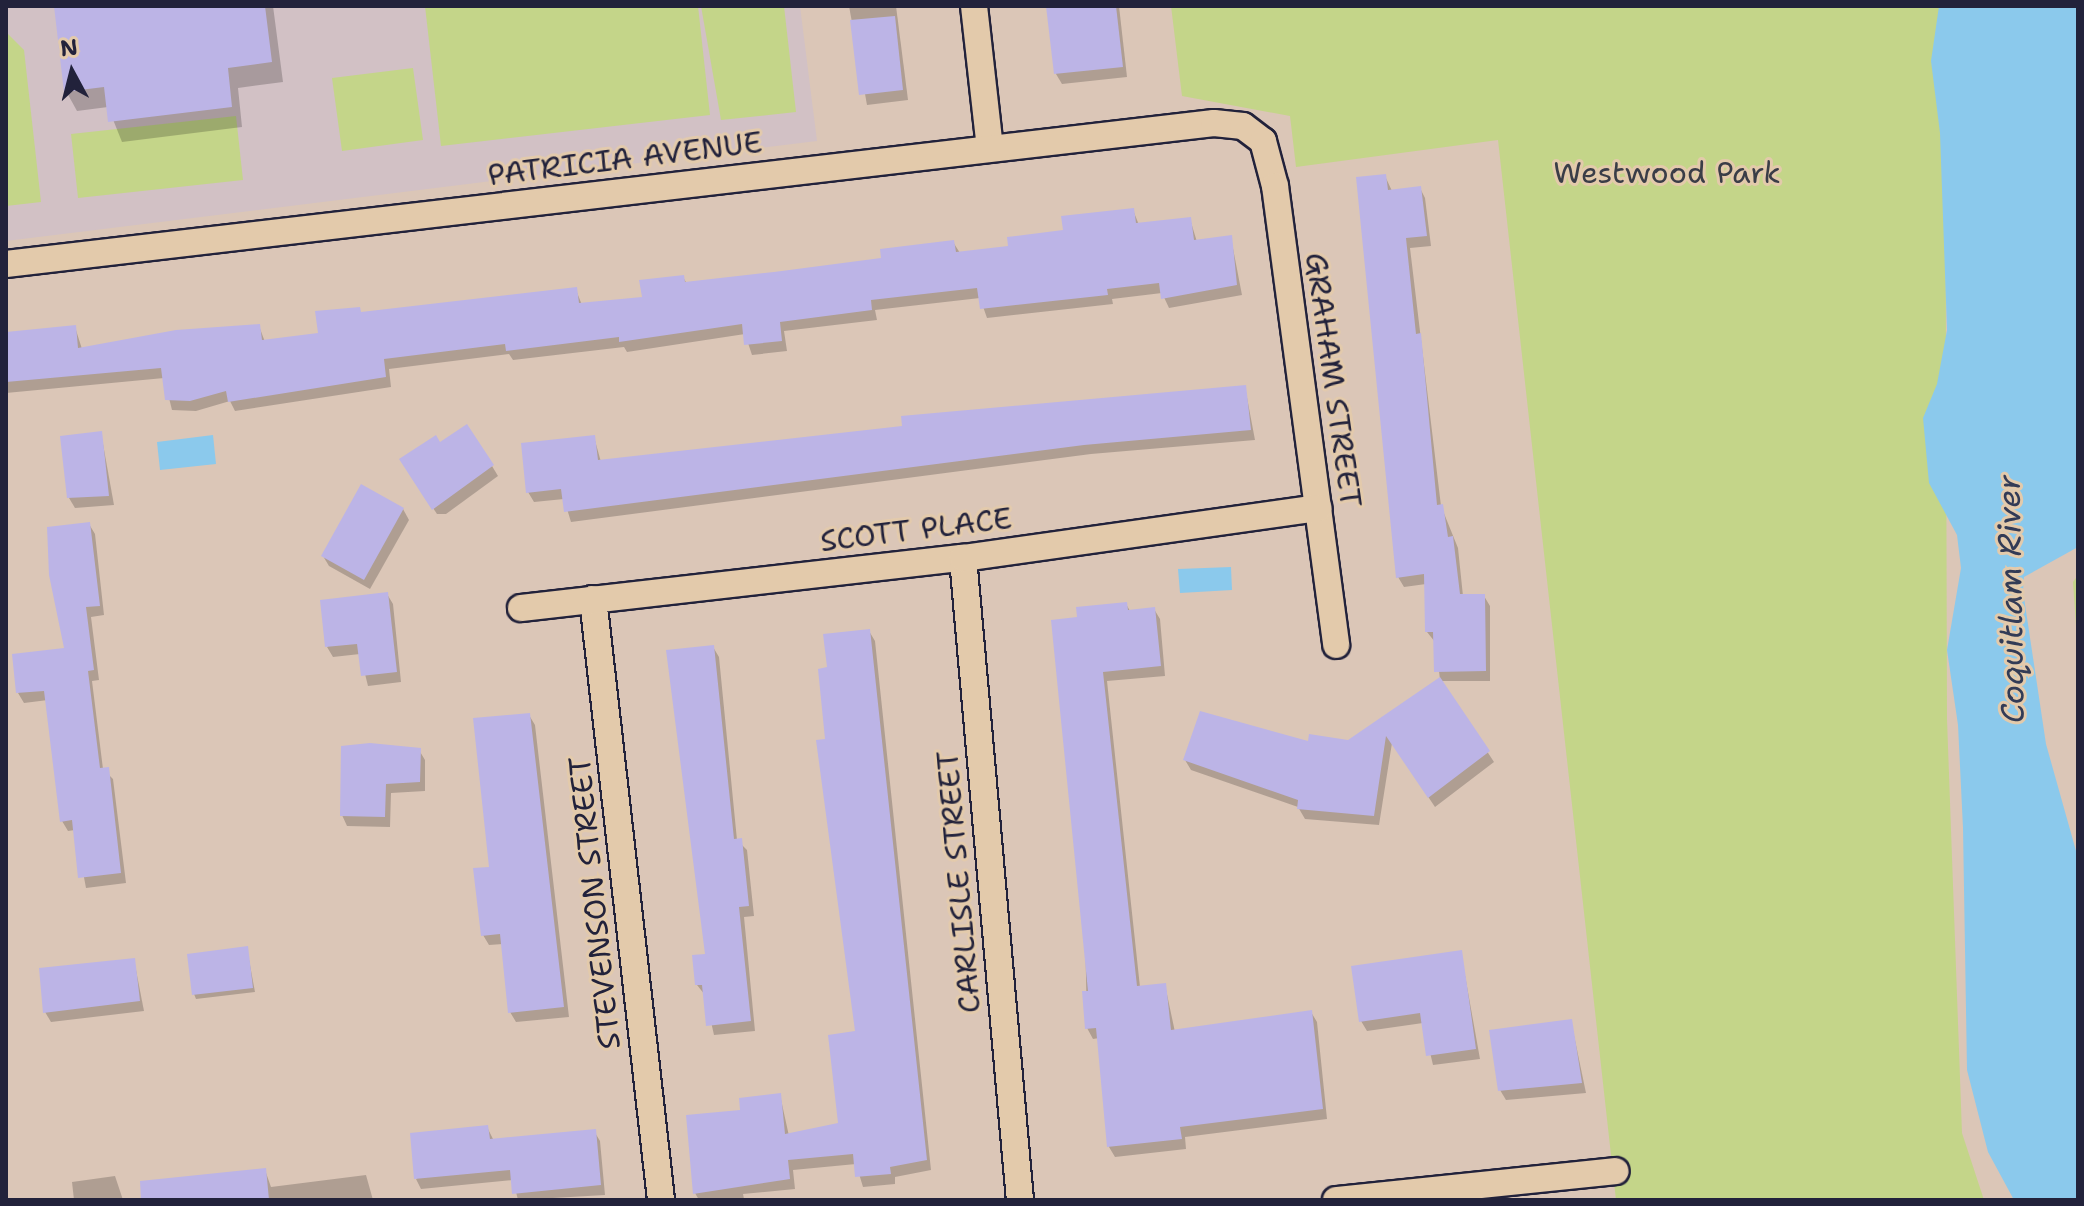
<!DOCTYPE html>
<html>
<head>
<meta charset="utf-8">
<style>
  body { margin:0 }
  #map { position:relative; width:2084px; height:1206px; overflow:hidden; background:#dbc6b7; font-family:"Shantell Sans",sans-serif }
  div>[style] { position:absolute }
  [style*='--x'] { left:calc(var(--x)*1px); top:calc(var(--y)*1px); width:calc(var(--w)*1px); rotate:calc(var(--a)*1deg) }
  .built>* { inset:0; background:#d2c1c5 }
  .green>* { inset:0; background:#c4d589 }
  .water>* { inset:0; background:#8bc9ec }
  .shadow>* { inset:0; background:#0003 }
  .building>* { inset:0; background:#bcb4e6 }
  .roads { filter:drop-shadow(2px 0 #22223b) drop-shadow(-2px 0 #22223b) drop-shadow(0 2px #22223b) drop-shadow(0 -2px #22223b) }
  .street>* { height:26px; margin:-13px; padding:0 13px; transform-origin:13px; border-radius:13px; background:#e3caab }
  span { translate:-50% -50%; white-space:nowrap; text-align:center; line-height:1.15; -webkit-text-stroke:6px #e3caab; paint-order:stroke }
  .street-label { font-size:30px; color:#22223b }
  .park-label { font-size:30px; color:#3a3d47 }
  .water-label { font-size:32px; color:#323b56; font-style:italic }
  .frame { position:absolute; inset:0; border:8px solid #22223b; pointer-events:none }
  .north { position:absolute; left:32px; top:32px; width:80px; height:80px; -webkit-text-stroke:6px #e3caab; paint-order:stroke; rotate:353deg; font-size:22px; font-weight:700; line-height:32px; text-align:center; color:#22223b }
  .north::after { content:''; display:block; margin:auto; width:28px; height:36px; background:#22223b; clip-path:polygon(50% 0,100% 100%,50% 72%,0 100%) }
</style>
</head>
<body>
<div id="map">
  <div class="built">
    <div style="clip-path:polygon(6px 6px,800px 6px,817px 141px,6px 241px)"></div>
  </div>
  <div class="green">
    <div style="clip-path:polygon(425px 6px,698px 6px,710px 115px,441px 146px)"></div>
    <div style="clip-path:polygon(701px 6px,784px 6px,796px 112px,721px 120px)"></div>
    <div style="clip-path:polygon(1171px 6px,1945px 6px,1947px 719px,1962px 1133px,1984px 1200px,1616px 1200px,1498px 140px,1296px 167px,1290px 116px,1182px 96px)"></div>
    <div style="clip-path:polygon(6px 32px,24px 50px,41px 202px,6px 206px)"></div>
    <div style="clip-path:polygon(413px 68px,423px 140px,342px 151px,332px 78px)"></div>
    <div style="clip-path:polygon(236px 116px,243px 180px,78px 198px,71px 134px)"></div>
    <div style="clip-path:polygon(2078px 575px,2078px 655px,2073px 582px)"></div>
  </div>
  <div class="water">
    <div style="clip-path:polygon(1939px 6px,2078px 6px,2078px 547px,2024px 577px,2023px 591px,2046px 744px,2078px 858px,2078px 1200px,2014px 1200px,1988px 1152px,1967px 1070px,1963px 828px,1958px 725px,1947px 650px,1961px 568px,1957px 535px,1929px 483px,1923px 418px,1937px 384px,1947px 330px,1940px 133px,1931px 61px)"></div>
    <div style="clip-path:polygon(213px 435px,216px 464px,160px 470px,157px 442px)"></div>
    <div style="clip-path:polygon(1231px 567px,1232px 590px,1180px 593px,1178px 569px)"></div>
  </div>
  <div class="shadow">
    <div style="clip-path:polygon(56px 6px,273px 6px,283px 82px,238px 88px,242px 127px,122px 142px,108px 107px,77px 111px,66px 91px)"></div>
    <div style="clip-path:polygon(849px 6px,896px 6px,908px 100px,867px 105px)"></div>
    <div style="clip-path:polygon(1050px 6px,1119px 6px,1127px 77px,1062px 84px,1056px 74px)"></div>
    <div style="clip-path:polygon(1385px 176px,1392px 191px,1420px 188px,1425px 198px,1431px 246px,1410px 248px,1441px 506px,1458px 548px,1463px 596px,1484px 596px,1490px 606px,1490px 681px,1441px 681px,1494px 762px,1435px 807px,1392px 743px,1379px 825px,1305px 819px,1298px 807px,1191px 770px,1185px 760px,1349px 742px,1440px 679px,1435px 642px,1427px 632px,1426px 584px,1404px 587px,1398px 577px)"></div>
    <div style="clip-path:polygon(1133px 210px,1139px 225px,1190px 219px,1197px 242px,1231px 238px,1242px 295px,1169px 308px,1162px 293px,1112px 299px,1113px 304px,987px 318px,980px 298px,875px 310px,877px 320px,784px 331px,787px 351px,752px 355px,745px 334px,627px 352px,624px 347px,513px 360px,509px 354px,389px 369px,391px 387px,235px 411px,230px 401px,196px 411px,172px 410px,164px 378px,6px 393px,6px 334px,75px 327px,82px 349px,259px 326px,265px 342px,320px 335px,362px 314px,576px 290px,582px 305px,644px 299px,683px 277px,687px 284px,883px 260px,953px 242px,960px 253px,1010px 247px)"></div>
    <div style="clip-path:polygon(1245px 387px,1255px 440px,1091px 454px,571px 522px,564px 499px,534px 502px,528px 492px,594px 437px,601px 462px)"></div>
    <div style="clip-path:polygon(101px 433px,114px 505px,75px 508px,69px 498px)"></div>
    <div style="clip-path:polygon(440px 444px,492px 466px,498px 476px,446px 514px,437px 514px,407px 469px)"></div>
    <div style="clip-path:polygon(403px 509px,409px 520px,370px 589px,329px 566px,323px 556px)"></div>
    <div style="clip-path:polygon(89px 524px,95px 534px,104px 615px,91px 617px,99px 680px,92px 681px,103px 769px,113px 779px,126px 883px,86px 888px,75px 830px,68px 831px,62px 821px,48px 700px,24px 703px,18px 693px,66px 649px)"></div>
    <div style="clip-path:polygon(387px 594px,393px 604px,401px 682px,368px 686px,360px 654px,333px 657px,327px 647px)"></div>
    <div style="clip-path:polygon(1126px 604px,1130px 611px,1154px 609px,1160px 619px,1165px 676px,1107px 681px,1140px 987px,1165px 985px,1175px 1032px,1311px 1012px,1317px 1022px,1327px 1119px,1185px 1137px,1186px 1149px,1115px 1157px,1109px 1147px,1099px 1038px,1093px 1039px,1087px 1028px,1079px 619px)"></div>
    <div style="clip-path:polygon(869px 631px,875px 641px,931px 1170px,895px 1177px,895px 1184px,863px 1187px,856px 1164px,793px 1170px,795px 1189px,743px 1194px,744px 1199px,699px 1200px,695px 1193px,743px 1112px,780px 1095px,789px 1136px,841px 1124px,858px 1033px,828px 741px,829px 669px)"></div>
    <div style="clip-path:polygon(713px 647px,719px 657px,737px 840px,747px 850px,754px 916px,744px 917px,755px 1031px,714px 1035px,705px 995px,697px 985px,707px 956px)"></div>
    <div style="clip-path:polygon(529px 715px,535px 725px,569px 1017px,516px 1022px,510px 1012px,503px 944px,489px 945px,483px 935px)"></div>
    <div style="clip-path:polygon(419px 750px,425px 760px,425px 791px,391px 793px,390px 827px,347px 826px,342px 815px)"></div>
    <div style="clip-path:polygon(247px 949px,255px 992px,196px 999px,194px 994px)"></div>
    <div style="clip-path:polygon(1461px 953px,1480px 1059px,1433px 1065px,1423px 1023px,1367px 1031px,1361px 1021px)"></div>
    <div style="clip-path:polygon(134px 960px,144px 1011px,51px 1022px,45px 1012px)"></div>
    <div style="clip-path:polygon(1571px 1021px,1586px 1093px,1506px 1100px,1500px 1090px)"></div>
    <div style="clip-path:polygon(487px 1127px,494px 1141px,594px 1131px,600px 1141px,605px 1195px,518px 1200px,513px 1180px,421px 1189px,416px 1179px)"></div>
    <div style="clip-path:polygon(265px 1170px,271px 1187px,366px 1175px,373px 1200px,181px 1200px)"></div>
    <div style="clip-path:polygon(115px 1176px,123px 1200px,74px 1200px,72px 1182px)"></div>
  </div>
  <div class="building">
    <div style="clip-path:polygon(54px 6px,265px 6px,272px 62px,228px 68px,232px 107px,108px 122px,104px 87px,64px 92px)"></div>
    <div style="clip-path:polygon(1046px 6px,1116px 6px,1123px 67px,1054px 74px)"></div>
    <div style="clip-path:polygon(895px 16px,903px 90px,859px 95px,850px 20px)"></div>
    <div style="clip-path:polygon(1386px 174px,1388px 190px,1421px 186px,1427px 236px,1406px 238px,1416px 334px,1421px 333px,1437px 505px,1443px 504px,1448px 537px,1453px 536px,1460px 594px,1485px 594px,1486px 671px,1434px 672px,1433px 632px,1425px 632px,1424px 574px,1396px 578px,1356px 177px)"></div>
    <div style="clip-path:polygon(1134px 208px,1136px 223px,1191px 217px,1194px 240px,1232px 235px,1237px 285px,1161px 299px,1159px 283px,1107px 289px,1108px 295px,980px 309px,977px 288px,871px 300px,872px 310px,780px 322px,782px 341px,744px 345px,742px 324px,619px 342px,619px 337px,506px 351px,505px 344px,384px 359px,386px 377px,228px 402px,226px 391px,190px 401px,165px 400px,161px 368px,6px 382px,6px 332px,76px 325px,78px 348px,176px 330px,260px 324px,262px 340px,318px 333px,315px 311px,360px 307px,361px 312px,577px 287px,579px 303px,642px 297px,639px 280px,684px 275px,685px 282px,774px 272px,881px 258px,880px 249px,954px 240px,956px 252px,1008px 246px,1007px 237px,1063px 230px,1061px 216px)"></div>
    <div style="clip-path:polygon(1246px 385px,1251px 430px,1084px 445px,564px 512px,561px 489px,526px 493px,521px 443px,595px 435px,598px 460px,902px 426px,901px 416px)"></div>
    <div style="clip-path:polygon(467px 424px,494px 465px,432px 510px,399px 459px,436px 435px,440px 442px)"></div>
    <div style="clip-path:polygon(102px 431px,109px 496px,67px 498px,60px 436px)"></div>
    <div style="clip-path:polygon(361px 484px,404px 508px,364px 580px,321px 556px)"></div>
    <div style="clip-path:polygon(90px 522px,100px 606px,86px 607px,94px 670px,88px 671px,100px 768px,109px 767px,121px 873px,78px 878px,72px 820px,60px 822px,44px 691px,16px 693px,12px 654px,64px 648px,49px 575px,47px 527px)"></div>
    <div style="clip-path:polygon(388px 592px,397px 672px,361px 676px,357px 644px,325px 647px,320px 600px)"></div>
    <div style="clip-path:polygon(1127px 602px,1128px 610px,1155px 607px,1161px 666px,1103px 672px,1137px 986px,1166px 983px,1171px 1030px,1312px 1010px,1323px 1109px,1180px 1127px,1182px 1139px,1107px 1147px,1096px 1028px,1085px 1029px,1082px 991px,1088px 991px,1051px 620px,1077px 617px,1076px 607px)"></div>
    <div style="clip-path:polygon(870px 629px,927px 1160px,890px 1167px,891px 1174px,855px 1177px,853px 1154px,788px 1160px,790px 1179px,693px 1194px,686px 1115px,740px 1110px,739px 1098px,781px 1093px,785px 1134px,838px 1123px,828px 1035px,855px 1031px,816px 740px,825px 739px,818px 669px,827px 667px,823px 634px)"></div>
    <div style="clip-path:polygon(714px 645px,734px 839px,742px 838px,749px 906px,739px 907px,751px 1021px,706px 1026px,702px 985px,695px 985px,692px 955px,705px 954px,666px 650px)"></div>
    <div style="clip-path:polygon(1440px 677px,1490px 751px,1428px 798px,1386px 736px,1374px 816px,1297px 809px,1298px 800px,1183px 760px,1200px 711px,1308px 741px,1309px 734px,1348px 740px)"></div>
    <div style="clip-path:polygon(530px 713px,564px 1007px,508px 1013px,500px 934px,481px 936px,473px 868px,489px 867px,473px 718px)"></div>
    <div style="clip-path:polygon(370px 743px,421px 748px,420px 782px,386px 784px,385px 817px,340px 816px,341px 746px)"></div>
    <div style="clip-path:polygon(248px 946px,253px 988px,192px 995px,187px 954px)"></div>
    <div style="clip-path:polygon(1462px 950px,1476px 1049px,1426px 1056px,1420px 1013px,1359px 1022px,1351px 966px)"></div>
    <div style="clip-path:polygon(135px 958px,140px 1001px,43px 1013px,39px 968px)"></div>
    <div style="clip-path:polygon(1572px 1019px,1582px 1083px,1498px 1091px,1489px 1030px)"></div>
    <div style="clip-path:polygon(488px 1125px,490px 1139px,596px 1129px,601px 1185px,512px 1194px,510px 1170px,414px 1179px,410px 1133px)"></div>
    <div style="clip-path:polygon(266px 1168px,269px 1200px,141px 1200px,140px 1181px)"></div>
  </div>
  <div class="roads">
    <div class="street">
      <div style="--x:974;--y:6;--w:143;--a:83.6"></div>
      <div style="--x:6;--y:264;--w:1216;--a:-6.66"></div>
      <div style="--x:1214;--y:123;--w:29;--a:6"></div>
      <div style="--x:1243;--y:126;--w:25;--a:37"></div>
      <div style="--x:1263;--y:141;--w:47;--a:75.1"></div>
      <div style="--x:1275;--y:186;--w:463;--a:82.4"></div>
      <div style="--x:963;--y:558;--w:645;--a:84.93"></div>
      <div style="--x:593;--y:599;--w:605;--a:83.54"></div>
      <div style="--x:521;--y:608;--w:445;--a:-6.5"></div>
      <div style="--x:963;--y:558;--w:359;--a:-8"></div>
      <div style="--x:1336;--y:1200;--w:281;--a:-5.9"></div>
    </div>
  </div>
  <div class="street-label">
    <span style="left:625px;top:159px;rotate:-7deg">PATRICIA AVENUE</span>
    <span style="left:1333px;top:380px;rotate:82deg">GRAHAM STREET</span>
    <span style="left:916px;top:530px;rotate:-7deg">SCOTT PLACE</span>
    <span style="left:959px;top:882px;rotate:-95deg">CARLISLE STREET</span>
    <span style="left:595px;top:903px;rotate:-96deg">STEVENSON STREET</span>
  </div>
  <div class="park-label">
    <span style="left:1667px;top:173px">Westwood Park</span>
  </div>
  <div class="water-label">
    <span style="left:2011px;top:599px;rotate:-91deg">Coquitlam River</span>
  </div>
  <div class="frame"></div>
  <div class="north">N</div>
</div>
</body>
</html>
